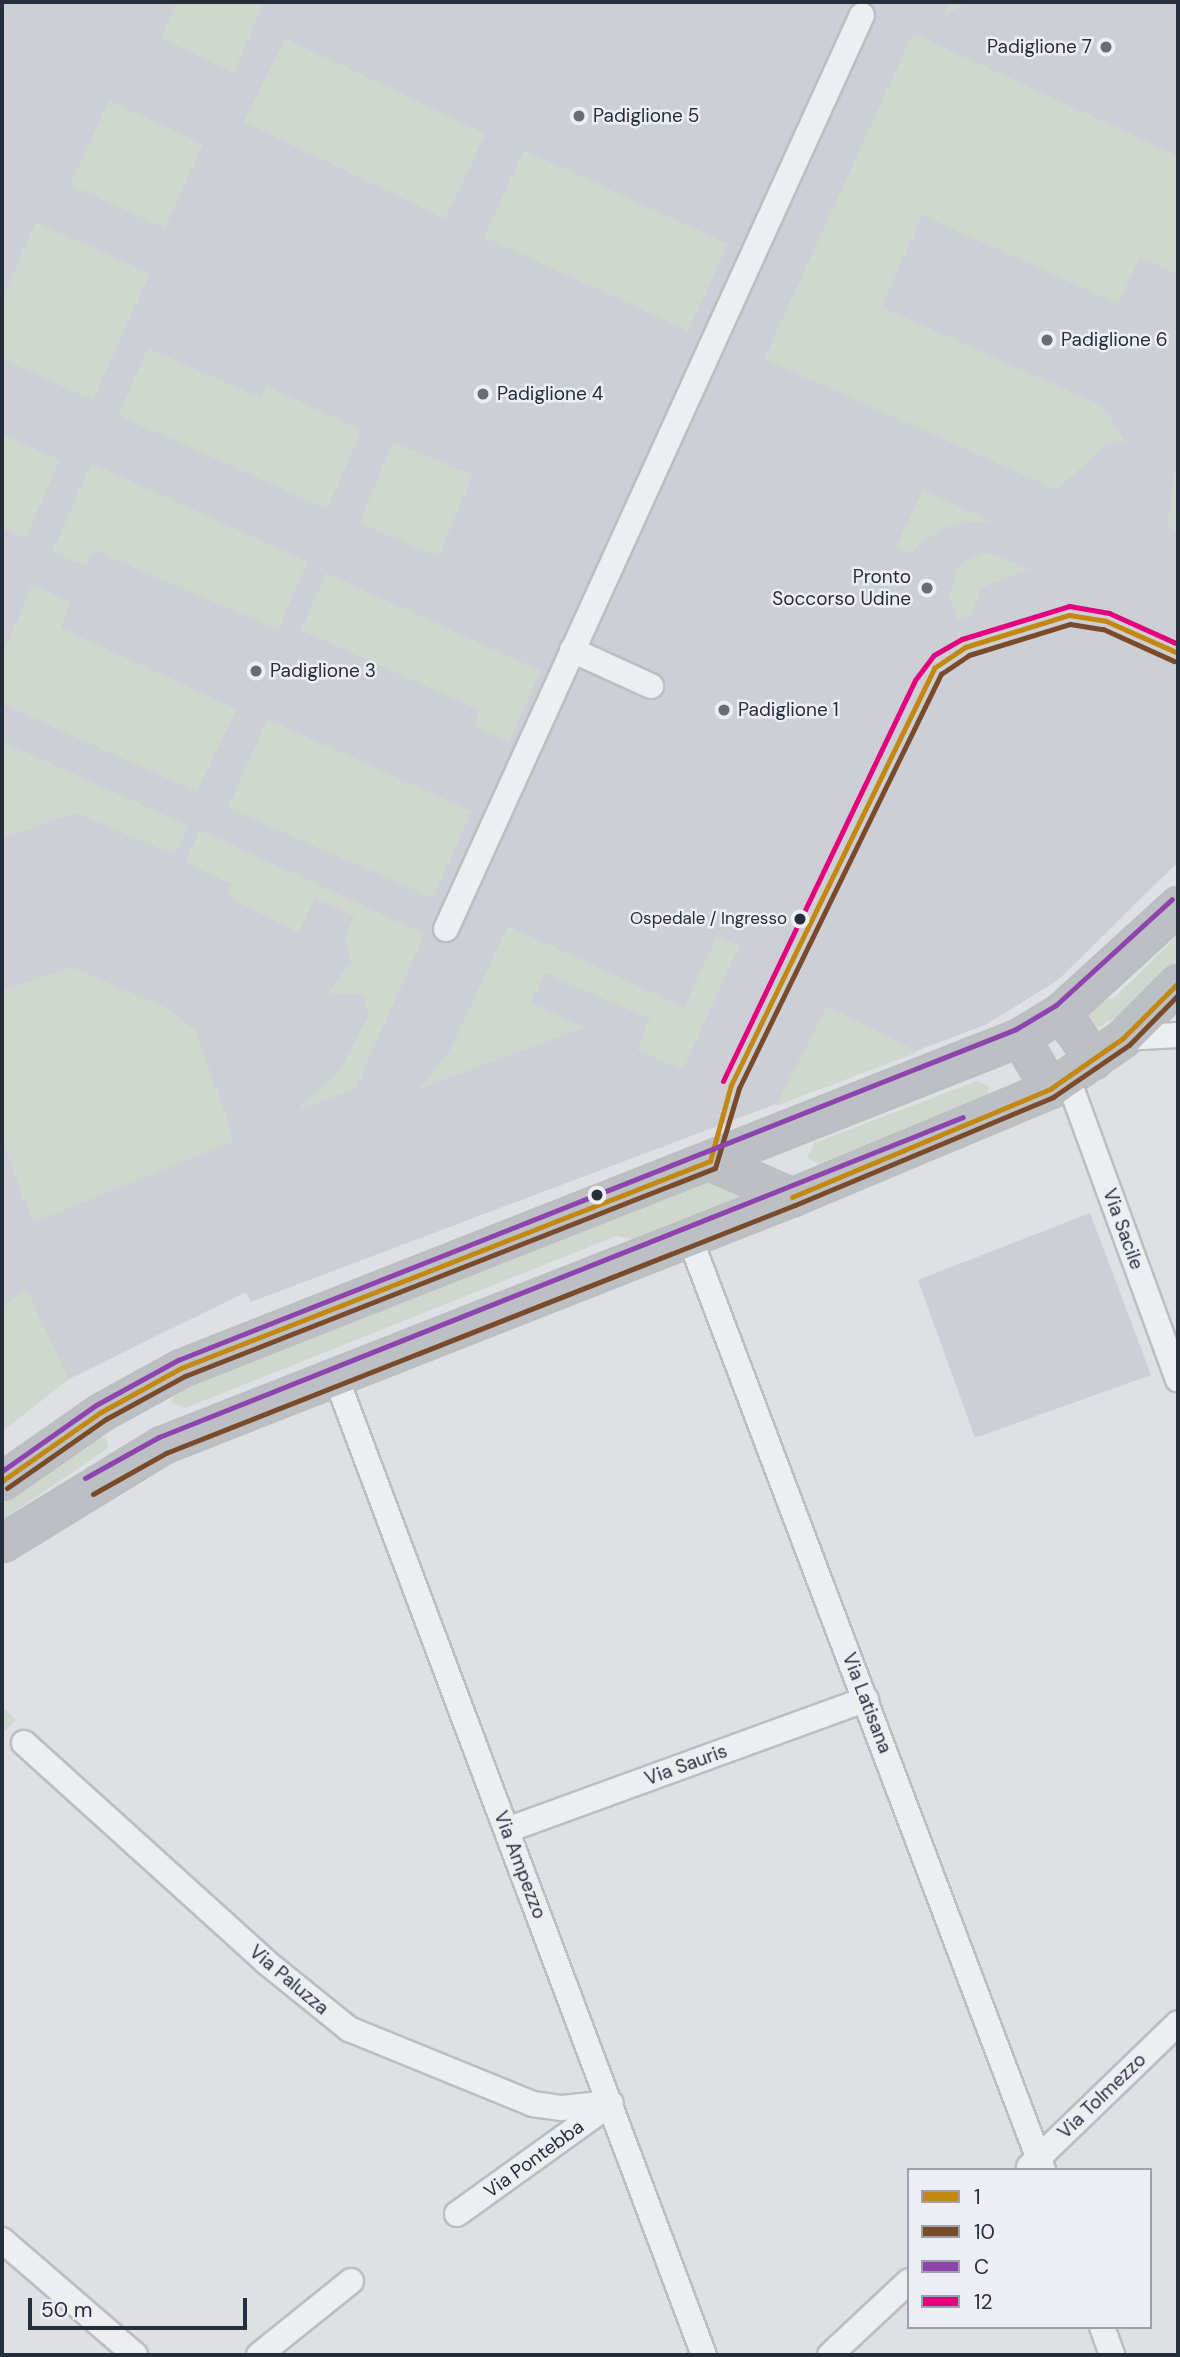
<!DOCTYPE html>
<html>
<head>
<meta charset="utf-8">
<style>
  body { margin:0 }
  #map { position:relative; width:1180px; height:2357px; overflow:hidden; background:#dee0e3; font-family:"DM Sans",sans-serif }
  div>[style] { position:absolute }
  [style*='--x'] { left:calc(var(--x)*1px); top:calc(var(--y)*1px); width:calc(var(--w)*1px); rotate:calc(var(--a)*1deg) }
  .built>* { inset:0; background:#cccfd6 }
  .green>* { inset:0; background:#cfd7ce }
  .roads { filter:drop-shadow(2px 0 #bcbec1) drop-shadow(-2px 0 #bcbec1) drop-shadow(0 2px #bcbec1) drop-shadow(0 -2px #bcbec1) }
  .street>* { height:24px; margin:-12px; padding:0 12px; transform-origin:12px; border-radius:12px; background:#edeef0 }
  .secondary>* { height:35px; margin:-17.5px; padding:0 17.5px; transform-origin:17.5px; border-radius:17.5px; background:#bcbfc3 }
  .bus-1>* { height:5px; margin:-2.5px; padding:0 2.5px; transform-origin:2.5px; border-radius:2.5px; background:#c3880f }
  .bus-2>* { height:5px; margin:-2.5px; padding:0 2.5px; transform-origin:2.5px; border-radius:2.5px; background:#7a4b2a }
  .bus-3>* { height:5px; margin:-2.5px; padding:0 2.5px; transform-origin:2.5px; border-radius:2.5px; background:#8e44ad }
  .bus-4>* { height:5px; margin:-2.5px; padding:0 2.5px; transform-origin:2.5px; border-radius:2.5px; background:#e5007d }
  .dots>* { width:19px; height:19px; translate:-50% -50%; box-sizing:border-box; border:4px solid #ebeef3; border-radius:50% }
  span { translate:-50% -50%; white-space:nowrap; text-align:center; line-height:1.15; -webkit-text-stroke:5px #ebeef3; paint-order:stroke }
  .bus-label { font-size:17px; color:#272e3b }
  .right { translate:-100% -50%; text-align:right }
  .poi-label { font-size:19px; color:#272e3b }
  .left { translate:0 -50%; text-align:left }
  .street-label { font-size:19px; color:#272e3b }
  .frame { position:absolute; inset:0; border:4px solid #272e3b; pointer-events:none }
  .legend { position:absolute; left:907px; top:2168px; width:245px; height:161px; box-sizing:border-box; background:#ebeef3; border:2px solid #9da1a9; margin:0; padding:9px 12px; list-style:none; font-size:21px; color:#272e3b }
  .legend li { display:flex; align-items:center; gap:14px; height:35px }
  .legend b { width:35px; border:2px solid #9da1a9 }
  .scale { position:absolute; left:28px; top:2298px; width:219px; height:32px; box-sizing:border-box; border:4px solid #272e3b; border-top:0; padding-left:9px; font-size:21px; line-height:24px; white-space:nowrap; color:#272e3b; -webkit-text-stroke:5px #ebeef3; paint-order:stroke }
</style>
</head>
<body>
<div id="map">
  <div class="built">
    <div style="clip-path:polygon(2px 2px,1178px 2px,1178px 862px,1058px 980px,985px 1025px,251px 1302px,246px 1292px,69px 1379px,2px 1431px)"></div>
    <div style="clip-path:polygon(1090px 1213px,1151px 1375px,975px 1438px,918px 1280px)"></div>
  </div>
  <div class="green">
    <div style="clip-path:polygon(177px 2px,264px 2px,234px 73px,161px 38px)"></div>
    <div style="clip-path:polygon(949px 2px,970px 2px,944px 15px)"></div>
    <div style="clip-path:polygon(913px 33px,1178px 156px,1178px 274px,1140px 258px,1118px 304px,922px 215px,882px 307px,1103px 406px,1125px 441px,1104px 446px,1057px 490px,764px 359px)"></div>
    <div style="clip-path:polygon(285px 38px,486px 134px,445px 219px,244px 122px)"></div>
    <div style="clip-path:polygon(109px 101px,203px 144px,165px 228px,70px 185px)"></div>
    <div style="clip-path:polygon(524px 150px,728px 244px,688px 331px,484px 237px)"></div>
    <div style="clip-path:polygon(36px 222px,150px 273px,93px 400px,2px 359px,2px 299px)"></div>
    <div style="clip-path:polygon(148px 348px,261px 398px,267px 386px,362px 430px,327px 509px,118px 415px)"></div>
    <div style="clip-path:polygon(2px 434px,60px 460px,25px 539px,2px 528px)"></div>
    <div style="clip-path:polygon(393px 442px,473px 475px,438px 557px,359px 523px)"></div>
    <div style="clip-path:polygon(1178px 453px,1178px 532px,1167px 527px)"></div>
    <div style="clip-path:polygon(92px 463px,308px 562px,278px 630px,94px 550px,86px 566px,52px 552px)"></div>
    <div style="clip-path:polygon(923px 490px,998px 524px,969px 522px,947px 527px,919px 544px,912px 554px,896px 547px)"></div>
    <div style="clip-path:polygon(984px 552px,1030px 568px,981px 588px,971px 615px,958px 620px,950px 597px,956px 571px,964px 561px)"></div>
    <div style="clip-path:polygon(326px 573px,541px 671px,509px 742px,475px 727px,481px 711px,301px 630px)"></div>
    <div style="clip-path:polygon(33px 584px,71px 602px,61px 628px,237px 709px,197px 792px,2px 704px,2px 654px)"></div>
    <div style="clip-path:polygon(267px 719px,472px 811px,433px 898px,228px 808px)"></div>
    <div style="clip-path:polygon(2px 741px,189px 826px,175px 855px,76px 813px,2px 839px)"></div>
    <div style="clip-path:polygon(200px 830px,425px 934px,355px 1089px,296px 1111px,339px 1071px,369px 1015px,364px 994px,327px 995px,352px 959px,344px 939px,354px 916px,315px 899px,299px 933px,227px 896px,231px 884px,185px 862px)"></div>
    <div style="clip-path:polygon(508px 926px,684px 1007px,717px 936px,739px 946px,683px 1070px,637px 1050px,650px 1019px,545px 973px,531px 1003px,585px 1027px,419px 1089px,450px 1050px)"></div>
    <div style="clip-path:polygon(1178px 935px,1178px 960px,1122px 1014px,1099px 1027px,1088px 1024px,1084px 1011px,1095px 999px,1113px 999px)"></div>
    <div style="clip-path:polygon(72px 967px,169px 1009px,196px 1031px,234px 1141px,33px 1223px,2px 1139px,2px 990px)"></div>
    <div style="clip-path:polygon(827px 1006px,918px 1052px,776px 1106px)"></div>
    <div style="clip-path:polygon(977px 1081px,989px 1086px,988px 1096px,823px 1165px,807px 1158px,814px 1143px)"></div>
    <div style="clip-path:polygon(699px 1179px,760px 1196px,641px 1241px,617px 1236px,185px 1408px,170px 1402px,178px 1389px)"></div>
    <div style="clip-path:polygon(26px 1288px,69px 1379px,2px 1431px,2px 1308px)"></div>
    <div style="clip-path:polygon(93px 1436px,106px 1438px,108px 1448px,2px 1520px,2px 1497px)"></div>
    <div style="clip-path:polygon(2px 1706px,16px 1720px,2px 1734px)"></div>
  </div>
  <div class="roads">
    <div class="street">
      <div style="--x:572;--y:650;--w:87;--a:24.5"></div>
      <div style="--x:446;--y:929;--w:1004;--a:-65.53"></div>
      <div style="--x:1123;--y:1038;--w:55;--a:-3.1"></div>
      <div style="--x:1068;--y:1079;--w:320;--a:69.9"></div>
      <div style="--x:689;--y:1236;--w:999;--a:69.24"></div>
      <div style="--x:335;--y:1375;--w:1047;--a:69.37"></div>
      <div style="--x:24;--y:1743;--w:326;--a:42.1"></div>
      <div style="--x:266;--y:1962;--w:107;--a:38.9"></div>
      <div style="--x:349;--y:2029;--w:199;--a:22.2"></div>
      <div style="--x:533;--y:2104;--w:29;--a:8"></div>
      <div style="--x:562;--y:2108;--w:49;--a:-5.8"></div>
      <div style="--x:507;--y:1830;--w:382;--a:-20"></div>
      <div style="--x:1029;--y:2167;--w:207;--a:-44"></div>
      <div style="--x:457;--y:2214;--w:188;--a:-35.7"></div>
      <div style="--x:2;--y:2240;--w:176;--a:40.8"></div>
      <div style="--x:1102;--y:2327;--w:30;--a:70"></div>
      <div style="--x:259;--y:2355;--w:118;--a:-38.8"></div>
      <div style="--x:830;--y:2355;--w:108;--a:-43.1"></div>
    </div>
    <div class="secondary">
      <div style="--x:1061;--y:1012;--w:58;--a:55.5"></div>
      <div style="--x:1020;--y:1037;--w:60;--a:60"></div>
      <div style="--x:710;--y:1161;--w:90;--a:23.7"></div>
      <div style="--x:2;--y:1481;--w:121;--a:-34.9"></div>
      <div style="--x:101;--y:1412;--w:91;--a:-28.8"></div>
      <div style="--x:181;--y:1368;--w:902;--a:-21.53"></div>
      <div style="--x:1020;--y:1037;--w:48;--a:-31.4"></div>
      <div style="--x:1061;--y:1012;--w:159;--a:-42.4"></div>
      <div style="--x:2;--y:1543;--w:188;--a:-31.5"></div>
      <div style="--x:162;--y:1445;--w:677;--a:-21.49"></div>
      <div style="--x:792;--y:1197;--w:280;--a:-22.7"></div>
      <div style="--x:1050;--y:1089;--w:89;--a:-34.9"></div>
      <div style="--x:1123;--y:1038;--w:78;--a:-45"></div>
    </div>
  </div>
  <div class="bus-1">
    <div style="--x:710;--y:1161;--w:79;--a:-74.6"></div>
    <div style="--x:731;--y:1085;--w:464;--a:-64"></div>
    <div style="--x:934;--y:668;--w:37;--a:-34"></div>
    <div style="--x:965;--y:647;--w:109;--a:-17.1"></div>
    <div style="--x:1069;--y:615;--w:37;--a:9"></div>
    <div style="--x:1106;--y:621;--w:79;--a:24"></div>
    <div style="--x:792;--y:1197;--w:280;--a:-22.7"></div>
    <div style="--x:1050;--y:1089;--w:89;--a:-34.9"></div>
    <div style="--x:1123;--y:1038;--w:78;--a:-45"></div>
    <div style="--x:2;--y:1481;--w:121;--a:-34.9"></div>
    <div style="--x:101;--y:1412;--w:91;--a:-28.8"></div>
    <div style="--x:181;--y:1368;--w:568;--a:-21.37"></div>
  </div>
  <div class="bus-2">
    <div style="--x:7;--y:1488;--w:121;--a:-34.9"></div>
    <div style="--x:106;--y:1419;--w:90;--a:-28.6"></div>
    <div style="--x:185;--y:1376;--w:569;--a:-21.43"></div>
    <div style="--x:715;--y:1168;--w:84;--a:-73.3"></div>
    <div style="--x:739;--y:1088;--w:461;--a:-64"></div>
    <div style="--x:941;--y:674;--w:34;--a:-34"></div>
    <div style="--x:969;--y:655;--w:106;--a:-17.1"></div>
    <div style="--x:1070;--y:624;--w:33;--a:9"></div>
    <div style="--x:1103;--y:629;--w:78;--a:24.3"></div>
    <div style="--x:93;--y:1494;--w:84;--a:-29.3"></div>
    <div style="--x:166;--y:1453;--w:676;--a:-21.52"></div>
    <div style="--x:795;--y:1205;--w:280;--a:-22.7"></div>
    <div style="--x:1053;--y:1097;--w:92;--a:-34.4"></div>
    <div style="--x:1129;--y:1045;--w:70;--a:-45.6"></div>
  </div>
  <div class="bus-3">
    <div style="--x:2;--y:1471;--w:115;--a:-35.1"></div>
    <div style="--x:96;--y:1405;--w:94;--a:-28.8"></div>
    <div style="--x:178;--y:1360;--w:901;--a:-21.55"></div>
    <div style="--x:1016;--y:1029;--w:47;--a:-31"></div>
    <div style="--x:1056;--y:1005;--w:157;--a:-42.4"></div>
    <div style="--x:85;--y:1478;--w:85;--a:-29"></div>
    <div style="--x:159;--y:1437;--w:865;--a:-21.7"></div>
  </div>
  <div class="bus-4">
    <div style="--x:723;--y:1081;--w:445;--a:-64.4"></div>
    <div style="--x:915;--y:680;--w:31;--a:-53"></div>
    <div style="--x:934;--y:655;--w:32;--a:-30"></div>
    <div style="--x:962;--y:639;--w:112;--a:-17.1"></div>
    <div style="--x:1069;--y:606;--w:41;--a:9.9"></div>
    <div style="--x:1109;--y:613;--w:76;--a:24.2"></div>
  </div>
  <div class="dots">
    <div style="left:1106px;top:47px;background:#676c76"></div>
    <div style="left:579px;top:116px;background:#676c76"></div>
    <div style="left:1047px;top:340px;background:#676c76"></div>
    <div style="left:483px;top:394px;background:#676c76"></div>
    <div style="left:927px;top:588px;background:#676c76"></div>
    <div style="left:256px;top:671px;background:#676c76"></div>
    <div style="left:724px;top:710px;background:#676c76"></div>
    <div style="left:800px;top:919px;background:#272e3b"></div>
    <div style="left:597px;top:1195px;background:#272e3b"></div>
  </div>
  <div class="bus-label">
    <span class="right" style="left:787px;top:919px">Ospedale / Ingresso</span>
  </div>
  <div class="poi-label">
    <span class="right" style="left:1092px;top:47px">Padiglione 7</span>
    <span class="left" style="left:593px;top:116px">Padiglione 5</span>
    <span class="left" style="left:1061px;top:340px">Padiglione 6</span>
    <span class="left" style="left:497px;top:394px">Padiglione 4</span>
    <span class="right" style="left:911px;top:588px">Pronto<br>Soccorso Udine</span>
    <span class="left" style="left:270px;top:671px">Padiglione 3</span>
    <span class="left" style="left:738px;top:710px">Padiglione 1</span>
  </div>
  <div class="street-label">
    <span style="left:1123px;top:1229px;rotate:70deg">Via Sacile</span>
    <span style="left:867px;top:1703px;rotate:69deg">Via Latisana</span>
    <span style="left:686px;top:1765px;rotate:-20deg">Via Sauris</span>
    <span style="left:520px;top:1865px;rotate:69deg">Via Ampezzo</span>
    <span style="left:289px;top:1980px;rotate:40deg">Via Paluzza</span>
    <span style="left:1102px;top:2096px;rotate:-44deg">Via Tolmezzo</span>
    <span style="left:534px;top:2159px;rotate:-36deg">Via Pontebba</span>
  </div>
  <div class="frame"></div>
  <ul class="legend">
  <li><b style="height:9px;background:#c3880f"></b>1</li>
  <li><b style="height:9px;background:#7a4b2a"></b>10</li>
  <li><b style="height:9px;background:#8e44ad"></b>C</li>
  <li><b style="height:9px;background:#e5007d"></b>12</li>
  </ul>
  <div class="scale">50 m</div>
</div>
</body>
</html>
